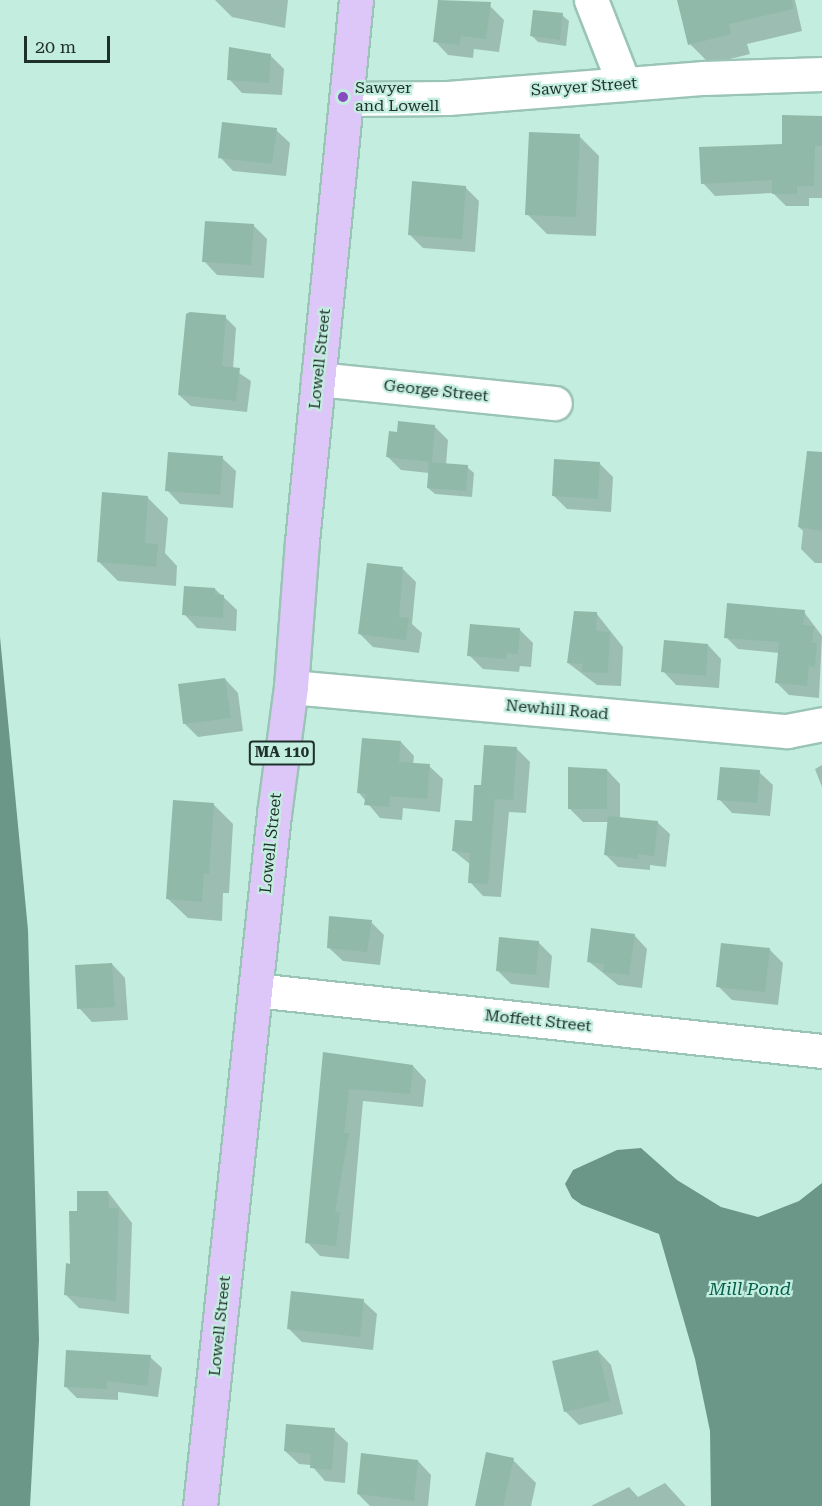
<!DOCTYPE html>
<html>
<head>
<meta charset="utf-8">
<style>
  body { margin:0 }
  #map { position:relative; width:822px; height:1506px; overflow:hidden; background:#c3eedf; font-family:"Roboto Serif",serif }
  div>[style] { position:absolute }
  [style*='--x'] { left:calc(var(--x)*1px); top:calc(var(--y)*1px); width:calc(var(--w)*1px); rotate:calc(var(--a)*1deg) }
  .water>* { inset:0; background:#6b9788 }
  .shadow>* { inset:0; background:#0003 }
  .building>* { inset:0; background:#90b9aa }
  .roads { filter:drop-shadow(2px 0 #9ac4b5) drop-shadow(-2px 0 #9ac4b5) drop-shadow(0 2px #9ac4b5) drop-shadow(0 -2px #9ac4b5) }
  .minor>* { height:33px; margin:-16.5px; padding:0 16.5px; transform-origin:16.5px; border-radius:16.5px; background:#fff }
  .major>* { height:33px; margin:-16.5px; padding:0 16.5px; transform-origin:16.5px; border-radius:16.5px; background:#ddc7f8 }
  .dots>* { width:16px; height:16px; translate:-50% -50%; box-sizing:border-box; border:3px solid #c3eedf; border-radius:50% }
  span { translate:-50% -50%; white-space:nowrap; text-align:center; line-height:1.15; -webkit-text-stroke:4.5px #c3eedf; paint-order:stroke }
  .shield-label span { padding:2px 4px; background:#c3eedf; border:2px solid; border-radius:4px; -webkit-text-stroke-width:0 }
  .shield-label { font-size:15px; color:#1f302a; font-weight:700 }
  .street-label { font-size:16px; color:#1f302a }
  .poi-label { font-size:16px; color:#1f302a }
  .left { translate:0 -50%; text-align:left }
  .water-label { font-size:18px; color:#035f4a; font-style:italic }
  .scale { position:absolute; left:24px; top:36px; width:86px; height:27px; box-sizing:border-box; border:3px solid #1f302a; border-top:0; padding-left:8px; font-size:18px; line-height:21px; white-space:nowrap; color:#1f302a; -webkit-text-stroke:4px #c3eedf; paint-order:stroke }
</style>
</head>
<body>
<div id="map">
  <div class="water">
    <div style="clip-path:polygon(0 637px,28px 930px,39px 1340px,30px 1506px,0 1506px)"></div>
    <div style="clip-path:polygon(641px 1148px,677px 1180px,721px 1207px,758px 1217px,799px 1201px,822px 1183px,822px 1506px,711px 1506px,710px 1431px,695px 1359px,659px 1234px,582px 1205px,572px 1198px,565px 1184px,573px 1170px,617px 1150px)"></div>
  </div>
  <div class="shadow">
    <div style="clip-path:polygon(215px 0,288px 0,285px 28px,232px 17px)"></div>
    <div style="clip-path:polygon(679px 0,795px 0,802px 31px,747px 44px,750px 54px,710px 64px,690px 44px)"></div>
    <div style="clip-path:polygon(490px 6px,504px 20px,499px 52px,474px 49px,473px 58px,448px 55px,435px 41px)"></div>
    <div style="clip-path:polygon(562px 15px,569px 21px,566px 46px,538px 42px,532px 36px)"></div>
    <div style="clip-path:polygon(230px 48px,270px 55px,284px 69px,282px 95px,242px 93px,229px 79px)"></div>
    <div style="clip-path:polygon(822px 118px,822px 198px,809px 198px,809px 206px,786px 206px,773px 193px,715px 196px,703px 183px,783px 145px)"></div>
    <div style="clip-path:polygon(276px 130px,290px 143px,286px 176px,233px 171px,220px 157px)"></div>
    <div style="clip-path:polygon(579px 136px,599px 156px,596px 236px,547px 234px,527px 214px)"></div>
    <div style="clip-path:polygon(465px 187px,479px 201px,475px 252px,423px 248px,410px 235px)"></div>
    <div style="clip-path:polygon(253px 225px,267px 239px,264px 278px,217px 275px,204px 261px)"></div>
    <div style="clip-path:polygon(225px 317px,236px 328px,233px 369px,251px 381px,247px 412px,191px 406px,179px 395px)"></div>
    <div style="clip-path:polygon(435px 427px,448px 440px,446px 465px,467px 467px,474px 473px,472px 497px,435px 494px,428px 488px,429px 473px,401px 470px,388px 457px,399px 434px)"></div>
    <div style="clip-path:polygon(222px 458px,236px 471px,233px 508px,180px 504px,167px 490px)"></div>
    <div style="clip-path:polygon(600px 464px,613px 477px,611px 512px,567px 509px,553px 495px)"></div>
    <div style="clip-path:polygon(822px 493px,822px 563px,815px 563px,801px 549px,803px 531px,799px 527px)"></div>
    <div style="clip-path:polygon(148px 498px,168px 518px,165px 553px,177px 566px,176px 586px,118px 581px,98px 561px)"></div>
    <div style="clip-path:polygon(403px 569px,416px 582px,412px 624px,422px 633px,419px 653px,373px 647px,360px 634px)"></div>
    <div style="clip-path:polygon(215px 589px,237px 610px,236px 631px,197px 628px,184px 614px)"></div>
    <div style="clip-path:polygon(804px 612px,822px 636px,819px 698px,789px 695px,776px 682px,779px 653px,738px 649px,726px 637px)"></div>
    <div style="clip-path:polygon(596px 613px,623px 647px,621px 686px,597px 685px,568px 663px)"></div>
    <div style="clip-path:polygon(519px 629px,533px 643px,531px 667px,520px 666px,519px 672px,483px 669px,469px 655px)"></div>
    <div style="clip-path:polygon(708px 645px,721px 659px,719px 688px,676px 685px,663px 671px)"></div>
    <div style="clip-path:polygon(225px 679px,238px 693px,243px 731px,198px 737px,184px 723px)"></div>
    <div style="clip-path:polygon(401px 742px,414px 756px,413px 765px,429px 766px,443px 779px,440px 812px,403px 808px,402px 820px,380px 818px,359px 793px)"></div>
    <div style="clip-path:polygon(516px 748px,530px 762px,526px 813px,509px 812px,501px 897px,483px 896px,470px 882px,471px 865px,454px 851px,473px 823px,483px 787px)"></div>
    <div style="clip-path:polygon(822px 765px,822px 787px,815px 769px)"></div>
    <div style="clip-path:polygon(607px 770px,620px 784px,620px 818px,657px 822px,670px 834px,666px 867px,650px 865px,650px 870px,618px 867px,606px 855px,609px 822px,583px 822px,569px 808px)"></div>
    <div style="clip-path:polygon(759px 772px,773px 785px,770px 816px,732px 813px,719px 799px)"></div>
    <div style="clip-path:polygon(213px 804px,233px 824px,229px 893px,223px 893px,222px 921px,188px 918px,168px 899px)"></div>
    <div style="clip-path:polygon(371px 922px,384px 935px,380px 965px,343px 961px,329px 948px)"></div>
    <div style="clip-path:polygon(634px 935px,647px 949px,642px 988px,618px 985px,588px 961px)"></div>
    <div style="clip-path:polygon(538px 942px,552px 956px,549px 988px,511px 984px,498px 971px)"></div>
    <div style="clip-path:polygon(769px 949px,783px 963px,778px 1005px,732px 1000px,718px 986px)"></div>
    <div style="clip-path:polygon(112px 964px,125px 978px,128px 1020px,92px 1022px,79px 1008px)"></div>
    <div style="clip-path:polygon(324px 1054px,413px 1066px,426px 1080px,423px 1107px,363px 1101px,349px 1259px,320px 1256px,307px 1242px)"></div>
    <div style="clip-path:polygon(108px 1192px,132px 1223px,129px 1314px,79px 1308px,65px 1294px,79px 1212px)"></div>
    <div style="clip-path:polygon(363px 1301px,377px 1314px,373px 1350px,302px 1342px,289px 1329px)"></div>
    <div style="clip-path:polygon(598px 1351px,611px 1365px,623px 1414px,579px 1425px,565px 1411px)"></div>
    <div style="clip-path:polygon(150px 1357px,162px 1368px,158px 1397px,118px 1392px,118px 1400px,77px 1398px,66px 1387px)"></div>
    <div style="clip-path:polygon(334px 1430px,348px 1443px,345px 1483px,325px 1481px,311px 1465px,299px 1464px,285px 1451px)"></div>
    <div style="clip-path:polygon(513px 1460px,536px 1483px,531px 1506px,476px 1506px)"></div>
    <div style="clip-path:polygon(418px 1461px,431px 1475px,428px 1506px,370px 1506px,358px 1494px)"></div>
    <div style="clip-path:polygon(665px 1483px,686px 1506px,591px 1506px,629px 1487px,638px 1497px)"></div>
  </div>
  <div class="building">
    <div style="clip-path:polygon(438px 0,491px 2px,486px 39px,461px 36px,459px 45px,433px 42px)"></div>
    <div style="clip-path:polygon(677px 0,792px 0,793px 9px,729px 24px,731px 34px,688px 45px)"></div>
    <div style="clip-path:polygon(533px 10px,563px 13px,560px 40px,530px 36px)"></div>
    <div style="clip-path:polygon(229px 47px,271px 54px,269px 83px,227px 80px)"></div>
    <div style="clip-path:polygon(782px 115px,822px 116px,822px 146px,815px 146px,814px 186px,797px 186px,797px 194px,772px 194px,772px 180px,701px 184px,699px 147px,782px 144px)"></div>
    <div style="clip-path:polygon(222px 122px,277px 128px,272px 164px,218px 158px)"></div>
    <div style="clip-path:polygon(529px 132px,580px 134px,576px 217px,525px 215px)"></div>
    <div style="clip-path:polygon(412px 181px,466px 186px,462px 239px,408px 235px)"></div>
    <div style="clip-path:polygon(205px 221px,254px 224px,251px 265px,202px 262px)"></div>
    <div style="clip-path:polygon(190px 312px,226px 315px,222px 366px,240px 368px,236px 401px,178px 395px,186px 314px)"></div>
    <div style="clip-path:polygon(398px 421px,435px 425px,432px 462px,386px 457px,389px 431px,397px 432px)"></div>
    <div style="clip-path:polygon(807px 451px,822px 452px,822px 531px,798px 527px)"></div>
    <div style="clip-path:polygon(168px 452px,223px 456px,220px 495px,165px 491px)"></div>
    <div style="clip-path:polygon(554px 459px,600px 462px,598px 499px,552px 496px)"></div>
    <div style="clip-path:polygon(429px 462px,468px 465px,466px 491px,427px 488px)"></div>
    <div style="clip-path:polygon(102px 492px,148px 496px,145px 543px,158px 544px,156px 567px,97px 562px)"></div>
    <div style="clip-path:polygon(367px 563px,403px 567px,399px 617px,409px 618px,406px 640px,358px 634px)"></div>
    <div style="clip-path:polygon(184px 586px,215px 588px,215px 594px,224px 595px,223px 618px,182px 615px)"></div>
    <div style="clip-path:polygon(727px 603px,805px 610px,803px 625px,814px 626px,812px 643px,817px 643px,815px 667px,809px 666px,807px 686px,775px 683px,779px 642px,724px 638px)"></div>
    <div style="clip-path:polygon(574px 611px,597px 612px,596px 631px,610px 632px,608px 673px,582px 672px,583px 664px,567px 663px)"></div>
    <div style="clip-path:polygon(470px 624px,520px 628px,518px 654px,507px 653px,506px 659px,467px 656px)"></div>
    <div style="clip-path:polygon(664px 640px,708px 644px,706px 676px,661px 672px)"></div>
    <div style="clip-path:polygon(225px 678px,231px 718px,183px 724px,178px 684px)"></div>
    <div style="clip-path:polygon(362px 738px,401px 741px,399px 762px,430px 764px,427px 799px,390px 796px,389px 807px,364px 805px,366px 794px,357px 793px)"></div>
    <div style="clip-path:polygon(484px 745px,517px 747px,513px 800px,495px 799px,488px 884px,468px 883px,470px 853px,452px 851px,455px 820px,472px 821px,474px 785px,481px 785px)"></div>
    <div style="clip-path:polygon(568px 767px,607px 769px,607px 809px,568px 809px)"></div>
    <div style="clip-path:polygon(720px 767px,760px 770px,757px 803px,717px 800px)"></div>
    <div style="clip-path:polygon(173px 800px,214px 803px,209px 874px,204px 873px,202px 902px,166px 899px)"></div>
    <div style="clip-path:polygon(608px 816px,658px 821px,654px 856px,638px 854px,638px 859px,604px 855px)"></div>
    <div style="clip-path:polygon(329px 916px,372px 920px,367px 952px,327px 948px)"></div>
    <div style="clip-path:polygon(591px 928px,635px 934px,629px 975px,603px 972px,604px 964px,587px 962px)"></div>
    <div style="clip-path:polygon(499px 937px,539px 941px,536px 975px,496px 971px)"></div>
    <div style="clip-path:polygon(721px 943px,770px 948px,765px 992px,716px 987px)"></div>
    <div style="clip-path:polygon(112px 963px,115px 1007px,77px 1009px,75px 965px)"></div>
    <div style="clip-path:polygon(323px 1052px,413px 1065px,410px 1094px,349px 1089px,344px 1133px,349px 1133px,335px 1212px,340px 1213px,336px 1246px,305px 1243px)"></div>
    <div style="clip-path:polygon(77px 1191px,108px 1191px,109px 1208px,119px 1208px,116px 1301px,64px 1295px,66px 1263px,70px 1264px,69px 1211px,77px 1211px)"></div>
    <div style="clip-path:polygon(291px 1291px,364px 1299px,360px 1337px,287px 1329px)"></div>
    <div style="clip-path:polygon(66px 1350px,151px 1355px,147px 1386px,107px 1381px,107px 1389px,64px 1387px)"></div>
    <div style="clip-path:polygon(598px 1350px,610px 1401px,564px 1412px,552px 1361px)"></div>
    <div style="clip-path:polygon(286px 1424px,335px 1428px,332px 1470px,310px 1468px,311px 1454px,284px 1451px)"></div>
    <div style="clip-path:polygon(486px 1452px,514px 1458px,503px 1506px,475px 1506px)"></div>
    <div style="clip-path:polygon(361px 1453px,418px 1460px,414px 1501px,357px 1494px)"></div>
  </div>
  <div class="roads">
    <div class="minor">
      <div style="--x:591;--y:0;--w:90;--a:68.6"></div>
      <div style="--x:346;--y:99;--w:102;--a:-0.6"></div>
      <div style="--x:448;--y:98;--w:257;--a:-4.5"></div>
      <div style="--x:704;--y:78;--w:118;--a:-1.9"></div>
      <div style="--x:318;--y:379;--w:238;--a:5.8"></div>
      <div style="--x:291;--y:687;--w:498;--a:5.1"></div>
      <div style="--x:787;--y:731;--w:36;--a:-11"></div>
      <div style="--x:255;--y:990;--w:570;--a:6.14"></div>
    </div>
    <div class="major">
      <div style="--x:200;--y:1506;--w:696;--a:-83.9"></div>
      <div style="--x:274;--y:814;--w:128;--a:-82.4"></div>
      <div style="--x:291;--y:687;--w:146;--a:-85.7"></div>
      <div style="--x:302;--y:541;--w:544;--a:-84.3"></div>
    </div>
  </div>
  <div class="dots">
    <div style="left:343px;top:97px;background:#874abf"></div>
  </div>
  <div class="shield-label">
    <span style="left:282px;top:753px">MA 110</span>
  </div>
  <div class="street-label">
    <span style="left:584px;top:87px;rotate:-4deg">Sawyer Street</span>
    <span style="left:320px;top:359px;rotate:-84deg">Lowell Street</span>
    <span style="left:436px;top:391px;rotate:6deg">George Street</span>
    <span style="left:557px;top:710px;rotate:5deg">Newhill Road</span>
    <span style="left:271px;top:843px;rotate:-84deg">Lowell Street</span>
    <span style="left:538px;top:1021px;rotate:6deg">Moffett Street</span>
    <span style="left:220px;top:1326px;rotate:-84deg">Lowell Street</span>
  </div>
  <div class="poi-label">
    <span class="left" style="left:355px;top:97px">Sawyer<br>and Lowell</span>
  </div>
  <div class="water-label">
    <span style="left:750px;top:1289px">Mill Pond</span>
  </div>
  <div class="scale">20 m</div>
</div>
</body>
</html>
